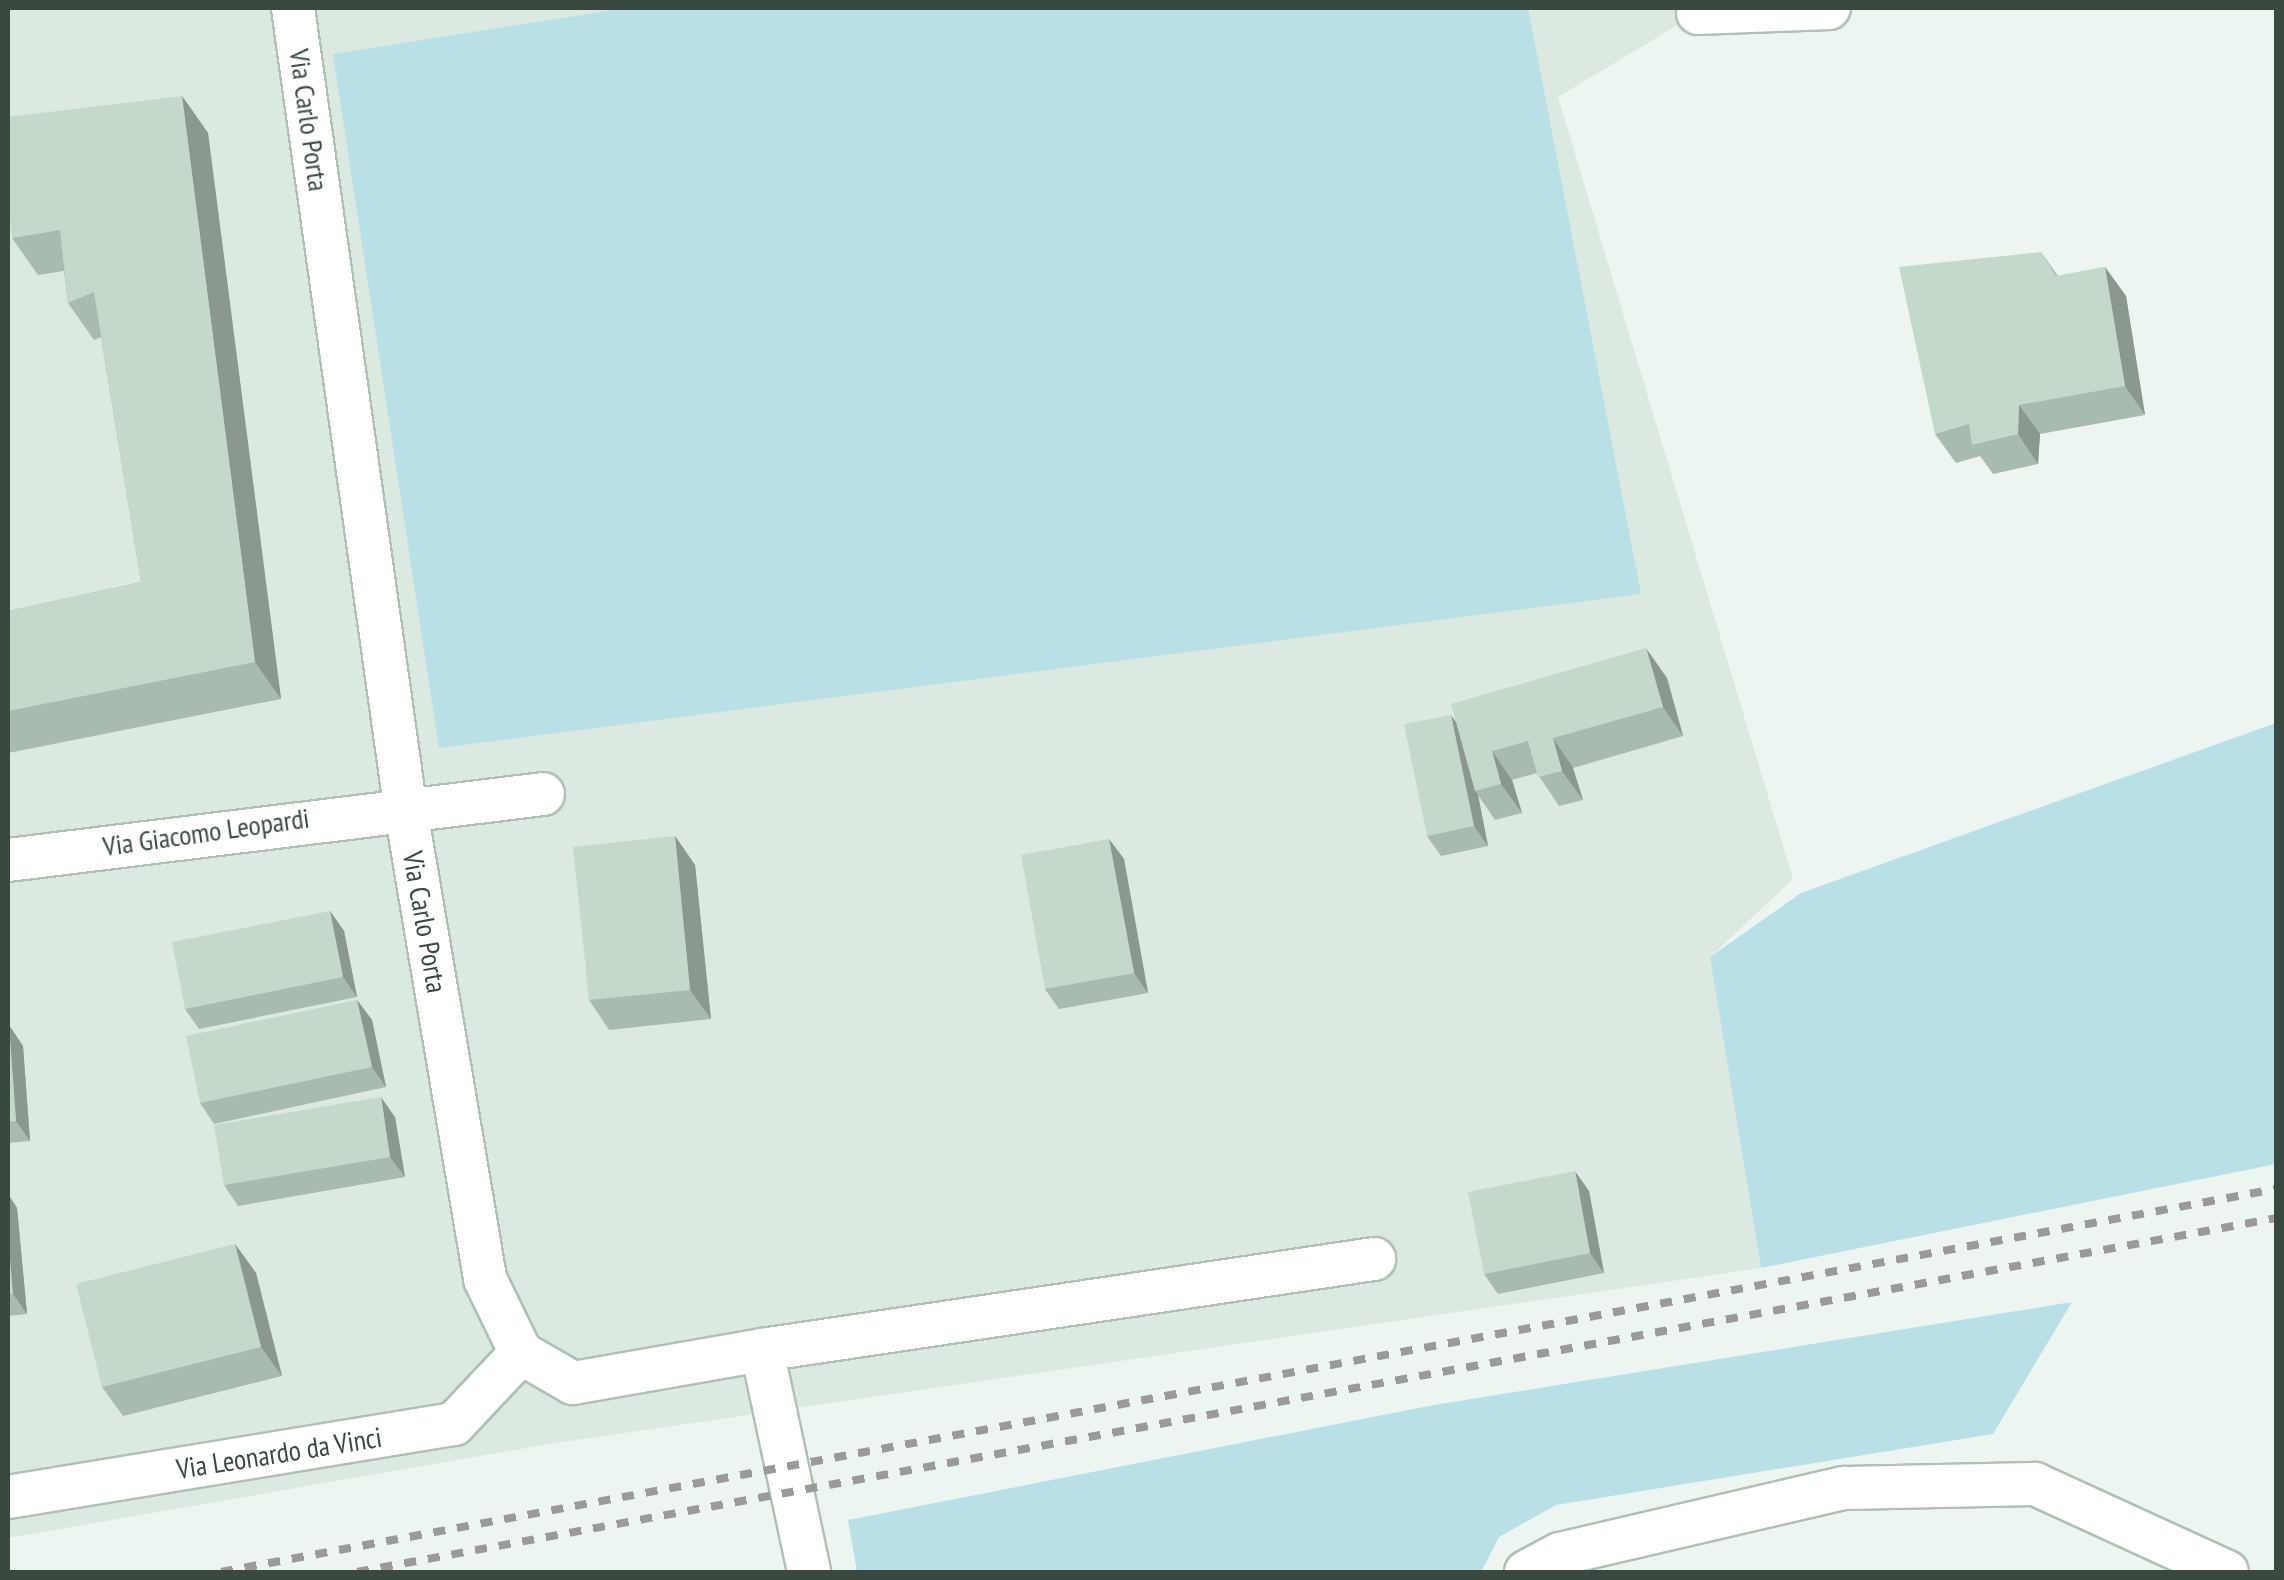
<!DOCTYPE html>
<html>
<head>
<meta charset="utf-8">
<style>
  body { margin:0 }
  #map { position:relative; width:2284px; height:1580px; overflow:hidden; background:#ecf5f0; font-family:"PT Sans Narrow",sans-serif }
  div>[style] { position:absolute }
  [style*='--x'] { left:calc(var(--x)*1px); top:calc(var(--y)*1px); width:calc(var(--w)*1px); rotate:calc(var(--a)*1deg) }
  .residential>* { inset:0; background:#dbe9e0 }
  .green>* { inset:0; background:#b8e0e6 }
  .roads { filter:drop-shadow(2px 0 #afc0b5) drop-shadow(-2px 0 #afc0b5) drop-shadow(0 2px #afc0b5) drop-shadow(0 -2px #afc0b5) }
  .street>* { height:42px; margin:-21px; padding:0 21px; transform-origin:21px; border-radius:21px; background:#fff }
  .rail>* { height:8px; margin-top:-4px; transform-origin:0; background:repeating-linear-gradient(90deg,#9a9a9a 0 12px,transparent 0 24px) }
  .wall>* { inset:0; background:#a9bbaf }
  .shaded-wall>* { inset:0; background:#8a988e }
  .building>* { inset:0; background:#c5d9cb }
  span { translate:-50% -50%; white-space:nowrap; text-align:center; line-height:1.15; -webkit-text-stroke:8px #fff; paint-order:stroke }
  .street-label { font-size:28px; color:#3a493f }
  .frame { position:absolute; inset:0; border:10px solid #3a493f; pointer-events:none }
</style>
</head>
<body>
<div id="map">
  <div class="residential">
    <div style="clip-path:polygon(8px 8px,1829px 8px,1698px 13px,1558px 97px,1793px 879px,1710px 957px,1761px 1268px,555px 1443px,8px 1538px)"></div>
  </div>
  <div class="green">
    <div style="clip-path:polygon(627px 8px,1528px 8px,1641px 594px,439px 748px,333px 54px)"></div>
    <div style="clip-path:polygon(2276px 723px,2276px 1164px,1761px 1268px,1710px 957px,1801px 893px)"></div>
    <div style="clip-path:polygon(2072px 1302px,1993px 1434px,1556px 1505px,1499px 1537px,1481px 1572px,857px 1572px,848px 1520px,1434px 1405px)"></div>
  </div>
  <div class="roads">
    <div class="street">
      <div style="--x:293;--y:8;--w:805;--a:82"></div>
      <div style="--x:405;--y:805;--w:481;--a:80.4"></div>
      <div style="--x:485;--y:1279;--w:82;--a:64.1"></div>
      <div style="--x:521;--y:1353;--w:60;--a:30"></div>
      <div style="--x:573;--y:1383;--w:192;--a:-9.9"></div>
      <div style="--x:762;--y:1350;--w:227;--a:78"></div>
      <div style="--x:1698;--y:13;--w:131;--a:-2.2"></div>
      <div style="--x:8;--y:860;--w:539;--a:-7.03"></div>
      <div style="--x:762;--y:1350;--w:619;--a:-8.46"></div>
      <div style="--x:8;--y:1497;--w:452;--a:-9.3"></div>
      <div style="--x:454;--y:1424;--w:98;--a:-46.7"></div>
      <div style="--x:1526;--y:1572;--w:38;--a:-28"></div>
      <div style="--x:1560;--y:1554;--w:292;--a:-13.1"></div>
      <div style="--x:1844;--y:1488;--w:191;--a:-1.2"></div>
      <div style="--x:2035;--y:1484;--w:211;--a:24.6"></div>
    </div>
  </div>
  <div class="rail">
    <div style="--x:221;--y:1572;--w:2090;--a:-10.56"></div>
    <div style="--x:357;--y:1572;--w:1951;--a:-10.45"></div>
  </div>
  <div class="wall">
    <div style="clip-path:polygon(182px 96px,208px 133px,281px 699px,8px 753px,8px 611px,141px 582px,101px 337px,94px 340px,68px 303px,64px 271px,38px 275px,12px 238px)"></div>
    <div style="clip-path:polygon(2041px 252px,2058px 276px,2105px 267px,2126px 296px,2145px 415px,2040px 434px,2038px 464px,1993px 474px,1980px 456px,1956px 463px,1935px 434px)"></div>
    <div style="clip-path:polygon(1667px 678px,1683px 736px,1573px 768px,1583px 800px,1559px 806px,1537px 773px,1512px 780px,1522px 813px,1495px 820px,1478px 795px,1488px 846px,1441px 856px,1427px 836px,1455px 721px)"></div>
    <div style="clip-path:polygon(675px 836px,695px 865px,711px 1019px,609px 1030px,589px 1000px)"></div>
    <div style="clip-path:polygon(1109px 839px,1124px 859px,1148px 993px,1059px 1009px,1045px 989px)"></div>
    <div style="clip-path:polygon(330px 911px,344px 931px,357px 997px,199px 1029px,185px 1009px)"></div>
    <div style="clip-path:polygon(357px 1000px,372px 1020px,386px 1087px,214px 1124px,200px 1103px)"></div>
    <div style="clip-path:polygon(9px 1025px,23px 1046px,30px 1141px,8px 1143px,8px 1026px)"></div>
    <div style="clip-path:polygon(395px 1117px,405px 1177px,238px 1206px,224px 1185px)"></div>
    <div style="clip-path:polygon(1589px 1191px,1604px 1273px,1498px 1294px,1484px 1274px)"></div>
    <div style="clip-path:polygon(8px 1194px,17px 1208px,27px 1314px,8px 1316px)"></div>
    <div style="clip-path:polygon(235px 1244px,256px 1273px,282px 1376px,123px 1416px,102px 1387px)"></div>
  </div>
  <div class="shaded-wall">
    <div style="clip-path:polygon(182px 96px,208px 133px,281px 699px,255px 662px)"></div>
    <div style="clip-path:polygon(2105px 267px,2126px 296px,2145px 415px,2125px 386px)"></div>
    <div style="clip-path:polygon(2019px 405px,2040px 434px,2038px 464px,2018px 434px)"></div>
    <div style="clip-path:polygon(1646px 648px,1667px 678px,1683px 736px,1663px 707px)"></div>
    <div style="clip-path:polygon(1451px 715px,1465px 735px,1475px 791px,1478px 795px,1488px 846px,1474px 826px)"></div>
    <div style="clip-path:polygon(1553px 738px,1573px 768px,1583px 800px,1562px 771px)"></div>
    <div style="clip-path:polygon(1492px 751px,1512px 780px,1522px 813px,1501px 784px)"></div>
    <div style="clip-path:polygon(675px 836px,695px 865px,711px 1019px,690px 990px)"></div>
    <div style="clip-path:polygon(1109px 839px,1124px 859px,1148px 993px,1134px 973px)"></div>
    <div style="clip-path:polygon(330px 911px,344px 931px,357px 997px,343px 977px)"></div>
    <div style="clip-path:polygon(357px 1000px,372px 1020px,386px 1087px,372px 1067px)"></div>
    <div style="clip-path:polygon(9px 1025px,23px 1046px,30px 1141px,16px 1121px)"></div>
    <div style="clip-path:polygon(381px 1097px,395px 1117px,405px 1177px,390px 1157px)"></div>
    <div style="clip-path:polygon(1575px 1171px,1589px 1191px,1604px 1273px,1590px 1253px)"></div>
    <div style="clip-path:polygon(8px 1194px,17px 1208px,27px 1314px,13px 1294px,8px 1237px)"></div>
    <div style="clip-path:polygon(235px 1244px,256px 1273px,282px 1376px,261px 1347px)"></div>
  </div>
  <div class="building">
    <div style="clip-path:polygon(182px 96px,255px 662px,8px 711px,8px 611px,141px 582px,94px 292px,68px 303px,60px 230px,12px 238px,8px 204px,8px 117px)"></div>
    <div style="clip-path:polygon(2041px 252px,2056px 276px,2105px 267px,2125px 386px,2019px 405px,2018px 434px,1972px 445px,1969px 424px,1935px 434px,1899px 267px)"></div>
    <div style="clip-path:polygon(1646px 648px,1663px 707px,1553px 738px,1562px 771px,1538px 777px,1528px 741px,1492px 751px,1501px 784px,1475px 791px,1451px 704px)"></div>
    <div style="clip-path:polygon(1451px 715px,1474px 826px,1427px 836px,1404px 724px)"></div>
    <div style="clip-path:polygon(675px 836px,690px 990px,589px 1000px,573px 847px)"></div>
    <div style="clip-path:polygon(1109px 839px,1134px 973px,1045px 989px,1021px 855px)"></div>
    <div style="clip-path:polygon(330px 911px,343px 977px,185px 1009px,172px 942px)"></div>
    <div style="clip-path:polygon(357px 1000px,372px 1067px,200px 1103px,186px 1036px)"></div>
    <div style="clip-path:polygon(9px 1025px,16px 1121px,8px 1122px,8px 1026px)"></div>
    <div style="clip-path:polygon(381px 1097px,390px 1157px,224px 1185px,214px 1125px)"></div>
    <div style="clip-path:polygon(1575px 1171px,1590px 1253px,1484px 1274px,1468px 1192px)"></div>
    <div style="clip-path:polygon(8px 1237px,13px 1294px,8px 1294px)"></div>
    <div style="clip-path:polygon(235px 1244px,261px 1347px,102px 1387px,76px 1284px)"></div>
  </div>
  <div class="street-label">
    <span style="left:309px;top:120px;rotate:82deg">Via Carlo Porta</span>
    <span style="left:206px;top:832px;rotate:-8deg">Via Giacomo Leopardi</span>
    <span style="left:425px;top:922px;rotate:80deg">Via Carlo Porta</span>
    <span style="left:279px;top:1453px;rotate:-9deg">Via Leonardo da Vinci</span>
  </div>
  <div class="frame"></div>
</div>
</body>
</html>
